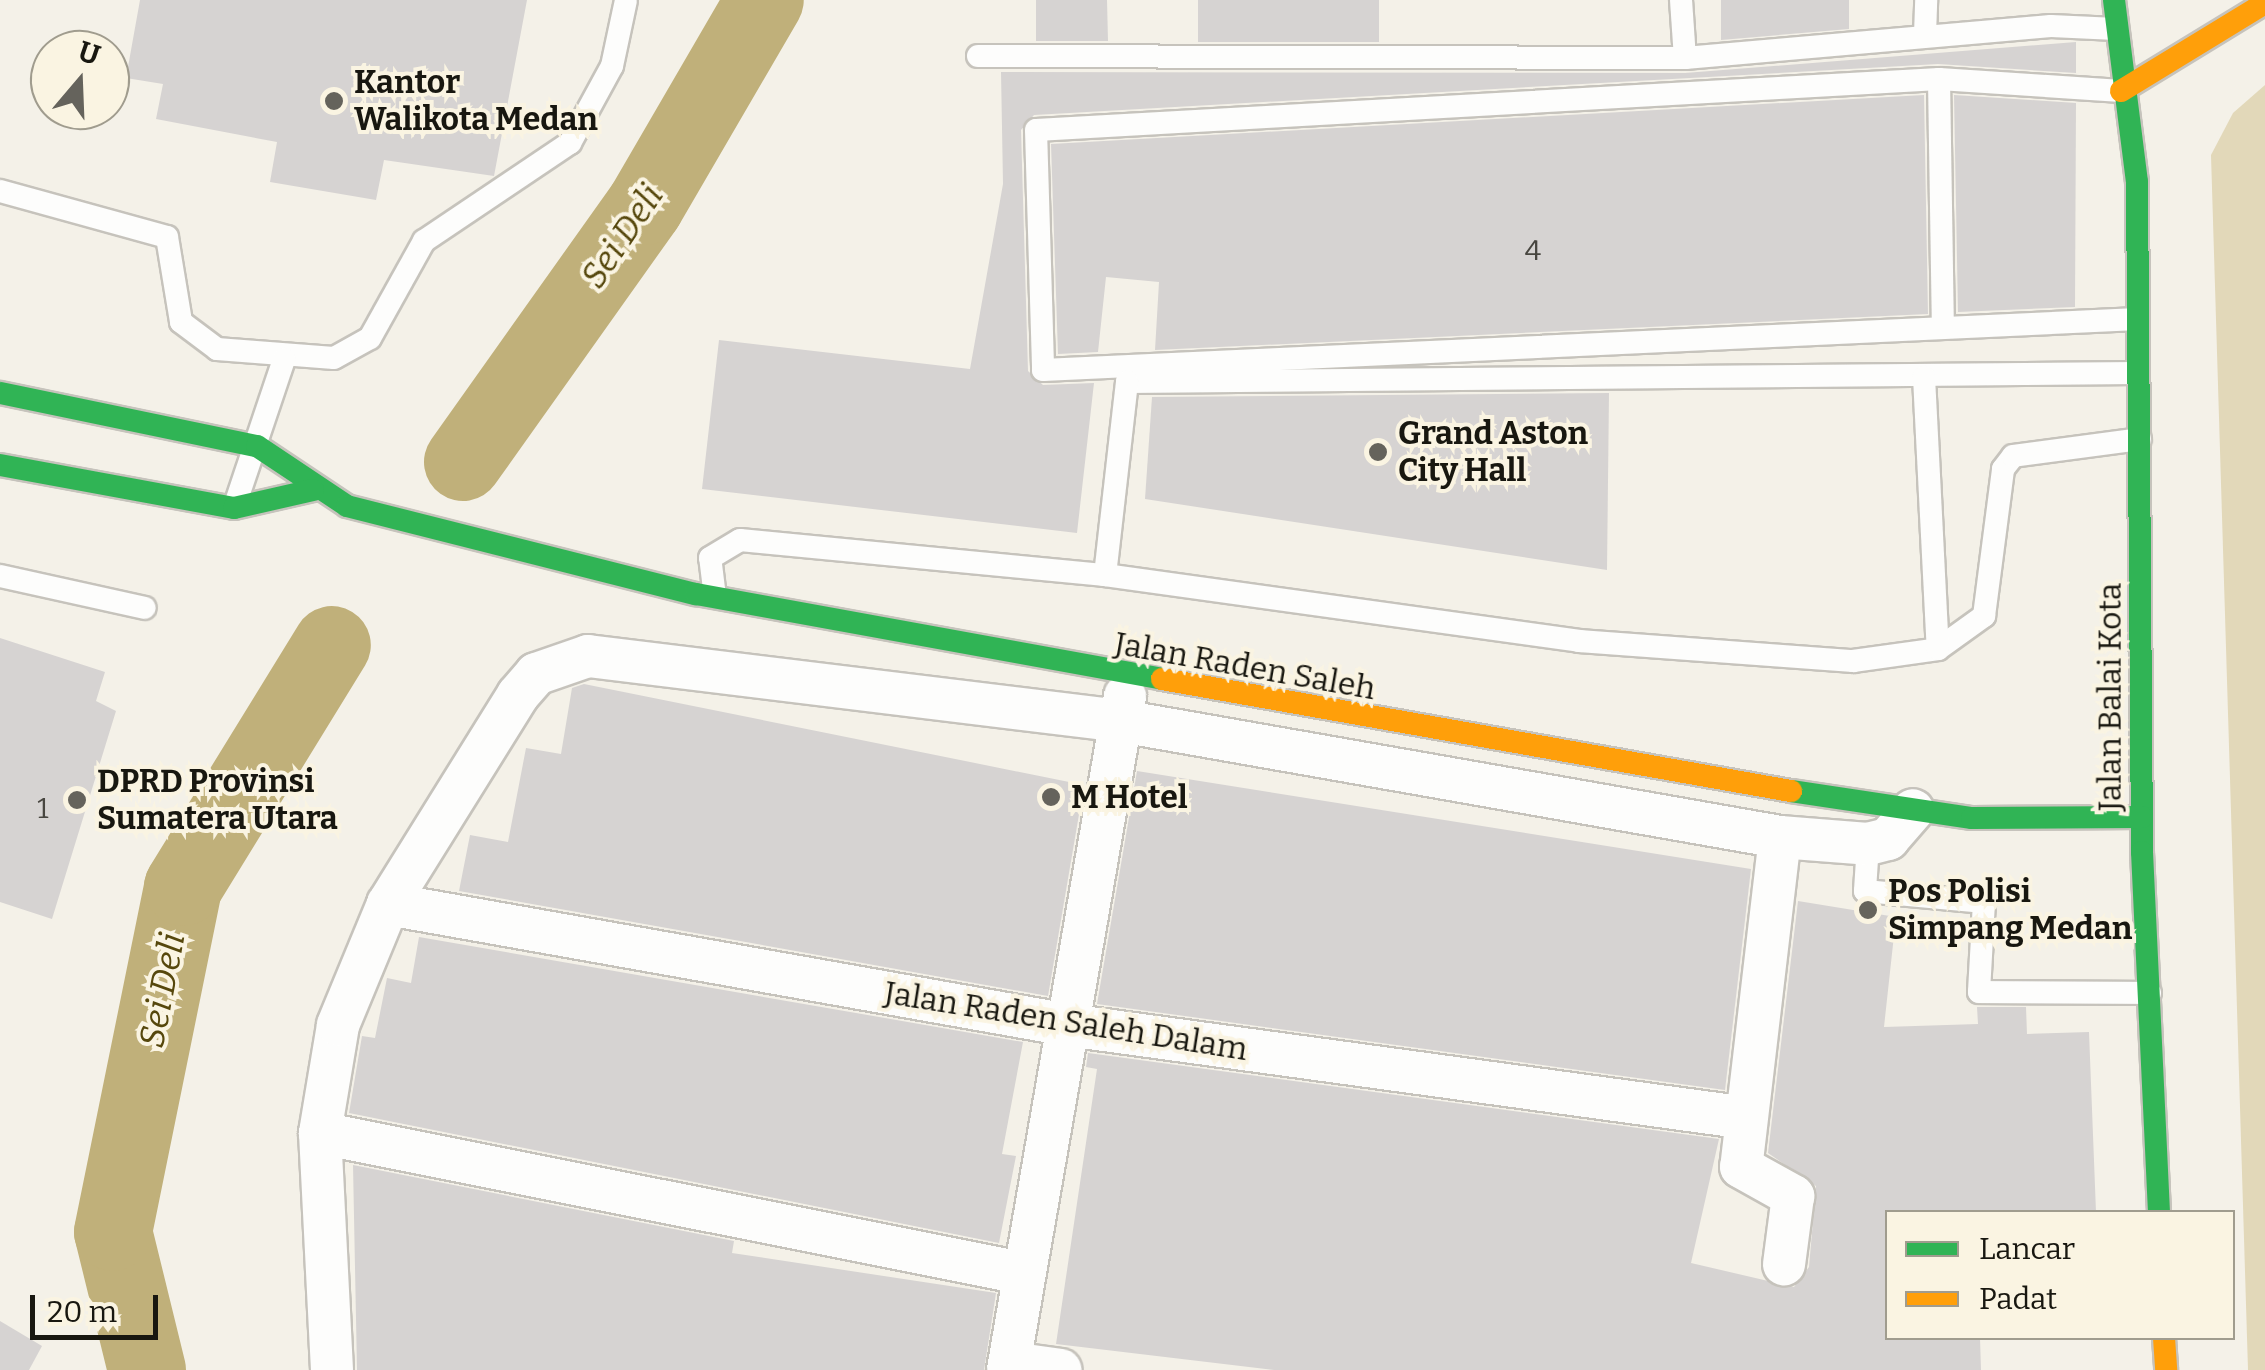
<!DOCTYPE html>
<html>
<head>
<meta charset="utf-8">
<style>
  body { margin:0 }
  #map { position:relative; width:2265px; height:1370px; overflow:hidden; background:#f4f1e8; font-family:Bitter,serif }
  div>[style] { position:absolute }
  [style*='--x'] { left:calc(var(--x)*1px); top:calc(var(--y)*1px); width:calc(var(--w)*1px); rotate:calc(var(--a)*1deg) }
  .green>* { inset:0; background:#e2d8b9 }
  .river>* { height:78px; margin:-39px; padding:0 39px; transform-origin:39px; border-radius:39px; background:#c0b07a }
  .building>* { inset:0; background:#d6d3d2 }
  .roads { filter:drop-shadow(2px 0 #c6c3bc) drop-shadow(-2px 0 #c6c3bc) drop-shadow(0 2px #c6c3bc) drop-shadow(0 -2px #c6c3bc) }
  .lane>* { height:22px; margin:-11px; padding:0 11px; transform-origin:11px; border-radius:11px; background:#fdfdfc }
  .street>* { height:42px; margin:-21px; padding:0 21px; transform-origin:21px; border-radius:21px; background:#fdfdfc }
  .fast>* { height:22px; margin:-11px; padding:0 11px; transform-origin:11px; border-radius:11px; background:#30b455 }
  .slow>* { height:22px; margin:-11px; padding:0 11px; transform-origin:11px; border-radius:11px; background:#ff9f0a }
  .dots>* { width:28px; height:28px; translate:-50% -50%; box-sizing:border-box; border:5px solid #faf4e2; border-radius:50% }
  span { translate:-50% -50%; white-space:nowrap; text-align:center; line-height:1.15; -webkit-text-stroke:8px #faf4e2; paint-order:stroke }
  .number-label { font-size:28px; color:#484640 }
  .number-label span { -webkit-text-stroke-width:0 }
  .poi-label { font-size:32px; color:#181710; font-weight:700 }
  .left { translate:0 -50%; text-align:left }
  .street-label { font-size:32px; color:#181710 }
  .water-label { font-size:35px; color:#56470c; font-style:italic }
  .legend { position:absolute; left:1885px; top:1210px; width:350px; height:130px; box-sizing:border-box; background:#faf4e2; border:2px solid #a09c8e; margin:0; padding:12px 18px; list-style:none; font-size:30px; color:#181710 }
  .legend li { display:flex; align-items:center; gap:20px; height:50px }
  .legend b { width:50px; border:2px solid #a09c8e }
  .north { position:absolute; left:30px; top:30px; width:100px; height:100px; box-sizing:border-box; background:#faf4e2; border:2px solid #a09c8e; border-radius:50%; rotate:19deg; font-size:28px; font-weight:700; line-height:40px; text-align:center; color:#181710 }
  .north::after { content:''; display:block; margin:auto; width:35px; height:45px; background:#65635c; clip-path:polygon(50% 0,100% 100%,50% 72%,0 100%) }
  .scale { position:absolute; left:30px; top:1295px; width:128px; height:45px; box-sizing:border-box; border:5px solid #181710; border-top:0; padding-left:12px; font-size:30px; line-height:35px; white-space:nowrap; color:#181710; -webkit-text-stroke:8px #faf4e2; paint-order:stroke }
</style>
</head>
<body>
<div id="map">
  <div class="green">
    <div style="clip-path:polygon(2265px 85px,2265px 1370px,2248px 1370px,2211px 155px,2233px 113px)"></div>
  </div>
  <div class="river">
    <div style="--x:463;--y:462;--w:314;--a:-54.6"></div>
    <div style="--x:645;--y:206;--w:238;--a:-59.8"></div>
    <div style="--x:147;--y:1370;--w:142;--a:-103.8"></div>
    <div style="--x:113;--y:1232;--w:352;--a:-78.5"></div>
    <div style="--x:183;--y:887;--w:284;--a:-58.4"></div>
  </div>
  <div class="building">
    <div style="clip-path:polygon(140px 0,527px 0,494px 176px,384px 160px,376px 200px,270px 182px,277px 142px,156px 119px,163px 84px,126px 78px)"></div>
    <div style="clip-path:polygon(1036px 0,1107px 0,1108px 41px,1036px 41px)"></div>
    <div style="clip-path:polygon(1198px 0,1379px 0,1379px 42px,1198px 42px)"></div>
    <div style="clip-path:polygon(1721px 0,1849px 0,1849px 29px,1721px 40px)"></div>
    <div style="clip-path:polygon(2076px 42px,2076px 73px,1938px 64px,1034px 115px,1021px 130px,1028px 371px,1043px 385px,1094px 383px,1077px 533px,702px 489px,719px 340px,970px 369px,1003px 184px,1001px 72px,1685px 73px)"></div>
    <div style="clip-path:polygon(1924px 95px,1928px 314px,1155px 350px,1159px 282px,1106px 277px,1098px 352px,1058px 354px,1051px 144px)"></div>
    <div style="clip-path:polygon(1954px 95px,2076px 103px,2075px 307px,1958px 312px)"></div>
    <div style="clip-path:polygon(1609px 393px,1607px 570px,1145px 499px,1152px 397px)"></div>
    <div style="clip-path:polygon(0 638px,105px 672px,96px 701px,116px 711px,52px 919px,0 902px)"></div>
    <div style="clip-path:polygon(584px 684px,1084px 785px,1048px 996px,459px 891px,470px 835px,508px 842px,526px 748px,561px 754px,572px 688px)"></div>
    <div style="clip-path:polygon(1137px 771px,1751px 869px,1725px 1090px,1097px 1004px)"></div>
    <div style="clip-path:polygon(1798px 901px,1896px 917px,1884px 1027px,1978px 1024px,1977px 1007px,2026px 1007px,2027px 1034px,2089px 1032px,2096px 1212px,1888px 1212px,1888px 1338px,1980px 1338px,1981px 1370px,1274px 1370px,1056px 1344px,1097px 1069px,1086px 1067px,1088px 1053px,1719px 1139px,1691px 1263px,1794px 1287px,1809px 1267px,1816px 1186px,1768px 1153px)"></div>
    <div style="clip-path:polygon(419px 937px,1023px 1042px,1002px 1154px,1016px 1156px,999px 1243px,349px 1113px,362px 1036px,375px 1038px,387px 978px,411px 983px)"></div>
    <div style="clip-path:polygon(353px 1165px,734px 1241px,732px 1253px,996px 1293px,984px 1370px,357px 1370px)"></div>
    <div style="clip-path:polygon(0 1321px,42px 1346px,29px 1370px,0 1370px)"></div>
  </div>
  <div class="roads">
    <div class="lane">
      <div style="--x:1681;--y:0;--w:58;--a:86.1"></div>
      <div style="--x:1925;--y:35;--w:35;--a:-88"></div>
      <div style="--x:978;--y:56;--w:707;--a:0.16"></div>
      <div style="--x:1685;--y:58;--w:367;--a:-5"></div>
      <div style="--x:2051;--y:26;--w:65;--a:2.6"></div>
      <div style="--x:1939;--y:79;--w:243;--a:89.1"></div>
      <div style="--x:2121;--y:91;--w:182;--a:-176.2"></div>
      <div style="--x:1939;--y:79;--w:904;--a:176.77"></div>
      <div style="--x:1036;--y:130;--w:240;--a:88.3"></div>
      <div style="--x:1043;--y:370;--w:1096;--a:-2.67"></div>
      <div style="--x:0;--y:191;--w:173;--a:15.4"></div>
      <div style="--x:167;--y:237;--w:86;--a:80.6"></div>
      <div style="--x:181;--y:322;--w:45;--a:36.9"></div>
      <div style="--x:217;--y:349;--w:117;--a:4.4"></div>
      <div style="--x:334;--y:358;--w:41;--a:-29.1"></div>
      <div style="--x:370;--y:338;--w:111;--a:-60.9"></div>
      <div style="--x:424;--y:241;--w:176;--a:-33.9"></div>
      <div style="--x:570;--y:143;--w:88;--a:-61.4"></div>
      <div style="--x:612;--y:66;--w:67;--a:-78"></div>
      <div style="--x:2138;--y:373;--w:1011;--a:179.49"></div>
      <div style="--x:1127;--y:382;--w:194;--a:96.5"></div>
      <div style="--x:1105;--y:575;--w:479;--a:7.9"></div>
      <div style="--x:1579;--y:641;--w:275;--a:4.2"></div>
      <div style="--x:1853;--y:661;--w:86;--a:-8"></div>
      <div style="--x:1938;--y:649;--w:57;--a:-35.7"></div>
      <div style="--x:1984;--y:616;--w:148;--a:-82.6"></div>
      <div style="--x:2003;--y:469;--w:16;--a:-52"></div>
      <div style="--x:2013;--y:456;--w:128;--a:-7.6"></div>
      <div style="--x:1924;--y:377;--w:272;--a:87.1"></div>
      <div style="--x:235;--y:505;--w:154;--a:-71.4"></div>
      <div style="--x:0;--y:576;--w:148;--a:12.4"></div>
      <div style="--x:715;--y:597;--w:39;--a:-97"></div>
      <div style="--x:710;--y:558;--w:35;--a:-31"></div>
      <div style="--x:740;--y:540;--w:367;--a:5.5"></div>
      <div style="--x:1868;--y:844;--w:47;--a:93.7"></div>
      <div style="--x:1865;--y:891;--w:120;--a:5.3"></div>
      <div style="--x:1984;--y:902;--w:90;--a:93.2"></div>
      <div style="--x:1979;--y:992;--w:171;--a:0.3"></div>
    </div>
    <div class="street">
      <div style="--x:1780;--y:837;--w:88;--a:4.5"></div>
      <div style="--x:1868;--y:844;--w:21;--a:-14"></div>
      <div style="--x:1888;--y:839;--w:38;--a:-49"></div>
      <div style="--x:388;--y:904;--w:691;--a:10.09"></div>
      <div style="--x:1068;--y:1025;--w:685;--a:7.8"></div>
      <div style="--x:320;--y:1133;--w:716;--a:11.28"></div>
      <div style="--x:1010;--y:1363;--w:51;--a:7.8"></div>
      <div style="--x:332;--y:1370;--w:237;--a:-92.9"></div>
      <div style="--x:320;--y:1133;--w:109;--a:-80.5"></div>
      <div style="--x:338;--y:1025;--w:131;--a:-67.5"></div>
      <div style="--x:388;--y:904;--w:246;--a:-58.1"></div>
      <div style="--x:518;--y:695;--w:28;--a:-49"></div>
      <div style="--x:536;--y:674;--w:55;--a:-19.1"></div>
      <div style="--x:588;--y:656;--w:537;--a:6.95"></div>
      <div style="--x:1121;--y:721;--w:669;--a:9.98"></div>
      <div style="--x:1780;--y:837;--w:332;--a:96.7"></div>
      <div style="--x:1741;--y:1167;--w:60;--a:29.1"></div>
      <div style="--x:1793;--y:1196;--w:69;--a:97.5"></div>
      <div style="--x:1008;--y:1370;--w:684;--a:-80.15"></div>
    </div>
    <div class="fast">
      <div style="--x:2114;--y:0;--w:183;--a:82.8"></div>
      <div style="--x:2137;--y:182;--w:670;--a:89.57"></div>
      <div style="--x:2142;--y:852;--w:360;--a:87.3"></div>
      <div style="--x:0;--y:393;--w:262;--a:11.7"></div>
      <div style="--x:257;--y:446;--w:108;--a:33.7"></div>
      <div style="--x:347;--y:506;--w:360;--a:14.2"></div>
      <div style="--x:696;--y:594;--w:474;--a:10.3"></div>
      <div style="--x:0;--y:465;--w:238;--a:10.4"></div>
      <div style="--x:234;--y:508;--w:81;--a:-12.8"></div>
      <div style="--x:1791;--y:791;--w:183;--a:8.5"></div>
      <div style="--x:1972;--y:818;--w:170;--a:-0.3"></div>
    </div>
    <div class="slow">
      <div style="--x:2121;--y:91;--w:169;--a:-31.4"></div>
      <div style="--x:1162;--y:679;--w:639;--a:10.1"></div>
      <div style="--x:2164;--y:1338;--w:32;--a:86"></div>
    </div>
  </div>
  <div class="dots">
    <div style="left:334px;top:101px;background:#65635c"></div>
    <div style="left:1378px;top:452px;background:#65635c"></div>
    <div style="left:1051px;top:797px;background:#65635c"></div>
    <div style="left:77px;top:800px;background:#65635c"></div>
    <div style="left:1868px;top:910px;background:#65635c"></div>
  </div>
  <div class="number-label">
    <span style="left:1533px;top:251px">4</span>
    <span style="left:43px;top:809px">1</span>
  </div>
  <div class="poi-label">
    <span class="left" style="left:354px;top:101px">Kantor<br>Walikota Medan</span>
    <span class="left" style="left:1398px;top:452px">Grand Aston<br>City Hall</span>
    <span class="left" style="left:97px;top:800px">DPRD Provinsi<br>Sumatera Utara</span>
    <span class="left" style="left:1071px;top:797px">M Hotel</span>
    <span class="left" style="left:1888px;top:910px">Pos Polisi<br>Simpang Medan</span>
  </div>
  <div class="street-label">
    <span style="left:1245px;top:666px;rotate:10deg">Jalan Raden Saleh</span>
    <span style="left:2110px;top:697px;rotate:-90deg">Jalan Balai Kota</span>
    <span style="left:1066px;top:1021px;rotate:9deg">Jalan Raden Saleh Dalam</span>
  </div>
  <div class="water-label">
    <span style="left:622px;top:236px;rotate:-56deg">Sei Deli</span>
    <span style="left:162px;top:990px;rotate:-79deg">Sei Deli</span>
  </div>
  <ul class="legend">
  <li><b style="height:12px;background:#30b455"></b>Lancar</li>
  <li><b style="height:12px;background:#ff9f0a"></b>Padat</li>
  </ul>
  <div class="north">U</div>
  <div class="scale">20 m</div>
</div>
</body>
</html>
